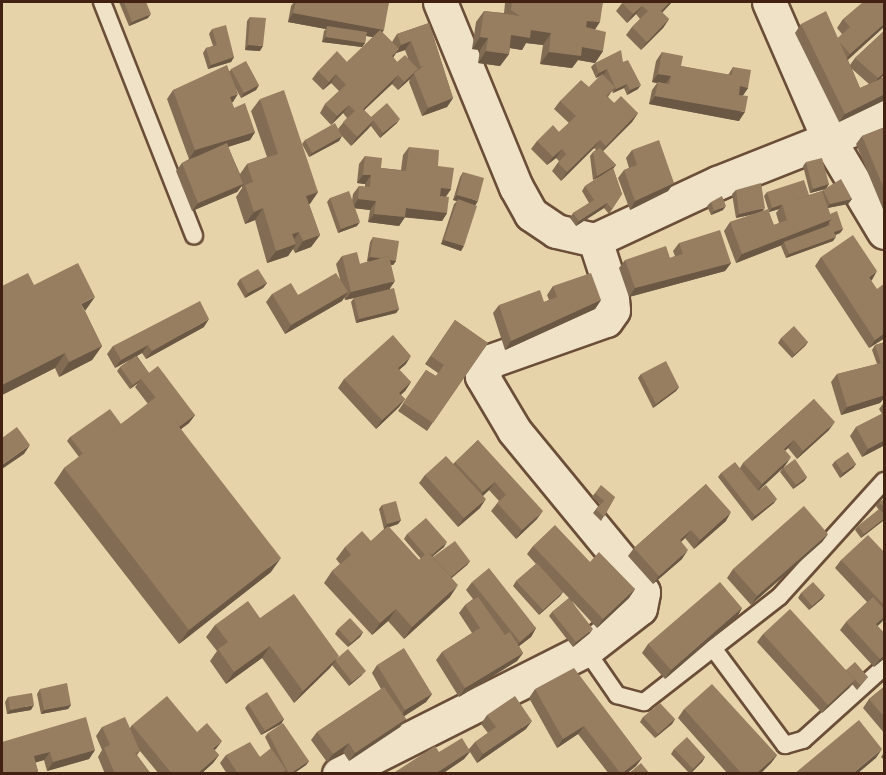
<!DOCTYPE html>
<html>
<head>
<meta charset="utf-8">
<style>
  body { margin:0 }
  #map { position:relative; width:886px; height:775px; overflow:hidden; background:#e6d3a9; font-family:"IM FELL Double Pica",serif }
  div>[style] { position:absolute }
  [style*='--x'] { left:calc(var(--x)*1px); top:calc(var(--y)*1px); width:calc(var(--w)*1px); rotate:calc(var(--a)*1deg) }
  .roads { filter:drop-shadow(2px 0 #6b4e38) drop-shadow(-2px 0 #6b4e38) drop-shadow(0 2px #6b4e38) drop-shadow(0 -2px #6b4e38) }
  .service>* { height:16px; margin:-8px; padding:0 8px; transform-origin:8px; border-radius:8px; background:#efe2c7 }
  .minor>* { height:33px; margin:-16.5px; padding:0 16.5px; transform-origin:16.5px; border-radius:16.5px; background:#efe2c7 }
  .wall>* { inset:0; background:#826c53 }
  .shaded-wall>* { inset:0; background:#6a5844 }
  .building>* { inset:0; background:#977e61 }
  span { translate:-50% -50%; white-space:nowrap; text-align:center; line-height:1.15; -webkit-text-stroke:4.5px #efe2c7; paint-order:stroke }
  .frame { position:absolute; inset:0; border:3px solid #422113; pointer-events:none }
</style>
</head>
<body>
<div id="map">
  <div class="roads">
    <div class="service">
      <div style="--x:102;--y:2;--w:251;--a:68.5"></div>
      <div style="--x:713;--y:648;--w:121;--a:53.4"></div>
      <div style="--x:785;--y:745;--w:19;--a:-16"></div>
      <div style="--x:803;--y:740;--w:109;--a:-42"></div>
      <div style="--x:586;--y:650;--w:55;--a:55.4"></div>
      <div style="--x:617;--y:695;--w:28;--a:15"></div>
      <div style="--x:644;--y:702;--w:172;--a:-37.9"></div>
      <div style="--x:780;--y:596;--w:155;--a:-47.9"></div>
    </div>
    <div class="minor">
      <div style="--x:440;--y:2;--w:200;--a:67.7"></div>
      <div style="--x:516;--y:187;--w:31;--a:61"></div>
      <div style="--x:531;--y:214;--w:30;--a:34"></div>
      <div style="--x:556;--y:231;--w:40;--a:13"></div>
      <div style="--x:595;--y:240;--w:135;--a:-25"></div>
      <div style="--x:717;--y:183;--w:180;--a:-21.6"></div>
      <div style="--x:769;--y:2;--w:150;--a:66.5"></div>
      <div style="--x:829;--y:140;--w:107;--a:59.1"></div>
      <div style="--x:339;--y:774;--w:276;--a:-26.7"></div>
      <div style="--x:586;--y:650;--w:68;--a:-37.9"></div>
      <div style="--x:640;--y:608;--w:16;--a:-79"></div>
      <div style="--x:643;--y:592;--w:27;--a:-123"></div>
      <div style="--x:628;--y:569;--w:180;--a:-129.4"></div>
      <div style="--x:514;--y:430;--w:63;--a:-120.7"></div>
      <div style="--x:482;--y:376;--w:17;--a:-62"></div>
      <div style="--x:490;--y:361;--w:123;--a:-19.5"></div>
      <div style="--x:606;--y:320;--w:12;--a:-55"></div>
      <div style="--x:613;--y:310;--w:21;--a:-95"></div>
      <div style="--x:611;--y:289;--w:52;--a:-108.1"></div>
    </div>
  </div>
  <div class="wall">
    <div style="clip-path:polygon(119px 2px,146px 2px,148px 18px,129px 26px)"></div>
    <div style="clip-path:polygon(evenodd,294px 2px,389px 2px,382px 32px,392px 42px,397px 34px,429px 23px,453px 98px,447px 107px,422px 116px,409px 82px,410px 79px,398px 90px,392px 84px,364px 110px,371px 117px,397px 123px,380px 138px,371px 126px,351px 146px,342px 136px,339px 141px,309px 157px,302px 144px,305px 140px,338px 129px,347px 118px,343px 113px,331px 125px,320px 113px,325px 104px,339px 91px,331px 83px,323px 90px,312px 79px,318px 71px,347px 62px,373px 37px,366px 36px,365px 43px,362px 47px,322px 42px,324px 31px,326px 29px,288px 22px,291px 6px,294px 2px,405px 50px,408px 58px,397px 62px,393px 57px,396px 53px,405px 50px)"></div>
    <div style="clip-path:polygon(507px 2px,603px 2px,595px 29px,603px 51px,595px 63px,578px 60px,572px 68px,540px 64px,543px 45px,526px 43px,522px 50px,510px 48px,509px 54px,500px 66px,478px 63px,480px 50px,472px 49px,476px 22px,484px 11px,504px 13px,505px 3px)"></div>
    <div style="clip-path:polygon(623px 2px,672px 2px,662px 13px,669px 19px,663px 28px,641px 50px,626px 35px,632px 27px,640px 19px,636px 14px,627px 23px,616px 11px)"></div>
    <div style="clip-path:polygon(250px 17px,260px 51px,245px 50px,247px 21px)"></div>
    <div style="clip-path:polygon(evenodd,843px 19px,885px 26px,848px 60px,850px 65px,855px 58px,885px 30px,885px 74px,881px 78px,885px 77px,885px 100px,839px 122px,795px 33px,801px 24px,838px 38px,842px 34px,837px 28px,843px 19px,852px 69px,869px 84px,860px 88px,852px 69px)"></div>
    <div style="clip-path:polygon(212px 29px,234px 57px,231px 62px,208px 69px,203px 53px,206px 48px,213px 46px,209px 34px)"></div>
    <div style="clip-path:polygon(662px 52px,681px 66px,728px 75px,733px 67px,748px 88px,743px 95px,739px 121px,649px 104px,652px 90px,657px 83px,652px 82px,656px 61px)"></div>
    <div style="clip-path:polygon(623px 62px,638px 89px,627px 95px,624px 88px,613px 93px,612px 91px,608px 97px,614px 103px,638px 113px,632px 122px,603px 151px,616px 165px,613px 168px,622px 194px,609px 214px,604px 208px,576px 226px,570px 218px,573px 213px,589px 203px,582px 191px,585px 186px,602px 175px,593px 180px,590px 156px,593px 152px,596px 150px,594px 148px,561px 181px,552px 171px,559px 161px,556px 158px,547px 165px,531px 149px,537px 141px,559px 132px,569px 123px,554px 109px,560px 101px,589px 87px,601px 75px,596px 78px,591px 67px,595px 63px)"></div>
    <div style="clip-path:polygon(231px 69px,259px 85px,256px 90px,241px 98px,236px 89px,232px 103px,234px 108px,255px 132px,250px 140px,228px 147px,240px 174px,247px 164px,267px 157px,251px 111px,260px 99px,318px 192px,309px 204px,320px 235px,311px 247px,295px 253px,293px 249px,288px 256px,267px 263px,255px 220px,245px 224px,236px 197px,242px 188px,242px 186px,237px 192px,192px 211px,176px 171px,182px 163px,189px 159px,167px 99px,173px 90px,230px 71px)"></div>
    <div style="clip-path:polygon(885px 127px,885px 214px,856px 144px,862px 136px)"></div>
    <div style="clip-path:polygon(409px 147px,438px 166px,451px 189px,446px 197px,447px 213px,442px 221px,405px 217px,399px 226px,368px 222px,370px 210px,355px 208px,357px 226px,338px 233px,327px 202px,330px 198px,352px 201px,353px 194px,359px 186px,365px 187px,365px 184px,357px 183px,359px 164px,365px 156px,381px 168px,401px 170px,403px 155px)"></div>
    <div style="clip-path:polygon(632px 150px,674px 183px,668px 191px,630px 210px,618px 178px,624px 170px,629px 168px,626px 158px)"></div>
    <div style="clip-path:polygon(806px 162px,829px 184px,826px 188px,852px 199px,848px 204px,828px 208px,830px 214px,843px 229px,840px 233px,836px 235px,833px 241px,786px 258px,781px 246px,782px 245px,736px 263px,724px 231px,730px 222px,755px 214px,736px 218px,732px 194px,736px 190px,763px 211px,774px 225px,779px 223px,776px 213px,779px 209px,769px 212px,764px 196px,767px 192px,809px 195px,822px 191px,825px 189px,810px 193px,803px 166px)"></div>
    <div style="clip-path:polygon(463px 172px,475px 205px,461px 251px,441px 244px,454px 204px,457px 201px,453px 200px,460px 177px)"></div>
    <div style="clip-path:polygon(711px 202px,723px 210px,711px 215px,707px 206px)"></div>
    <div style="clip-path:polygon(373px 237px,396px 261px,393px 265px,391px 265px,390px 289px,399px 309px,396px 313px,356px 323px,351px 302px,354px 298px,345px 300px,344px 297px,342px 301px,285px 334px,266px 302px,272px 294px,298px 295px,340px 279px,336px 264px,342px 256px,360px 264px,369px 261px,367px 261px,370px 242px)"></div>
    <div style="clip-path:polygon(679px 243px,731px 263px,725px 271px,629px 297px,619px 268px,625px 260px,670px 258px,675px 256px,673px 251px)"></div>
    <div style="clip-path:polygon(821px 257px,871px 280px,885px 338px,869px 348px,815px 266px)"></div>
    <div style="clip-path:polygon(240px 279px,267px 283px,263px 288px,245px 298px,237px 284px)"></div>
    <div style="clip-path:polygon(34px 285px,85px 311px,102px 346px,92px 360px,59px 377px,55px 368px,2px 395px,2px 286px)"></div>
    <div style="clip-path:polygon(553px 286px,601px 300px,595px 309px,505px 350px,493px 313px,499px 305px,544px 302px,549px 300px,547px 295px)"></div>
    <div style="clip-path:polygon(455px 320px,488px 343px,427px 431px,398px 411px,426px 370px,436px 376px,438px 373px,425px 364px)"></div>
    <div style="clip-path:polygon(204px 327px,146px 359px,142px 353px,137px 356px,149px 373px,195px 415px,189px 423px,181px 429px,271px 572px,179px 644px,54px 483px,64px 468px,79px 457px,67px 441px,70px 437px,121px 424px,148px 404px,135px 387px,138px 383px,130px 389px,117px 371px,120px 367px,131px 359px,115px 368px,107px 354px,113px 346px)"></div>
    <div style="clip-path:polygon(781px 338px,808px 342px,805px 346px,792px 358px,778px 343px)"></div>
    <div style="clip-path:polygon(885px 342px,885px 397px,880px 403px,841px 415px,831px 382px,837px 374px,877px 364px,872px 350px,875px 345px)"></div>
    <div style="clip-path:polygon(406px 364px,399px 370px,411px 382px,405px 391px,401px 395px,405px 399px,399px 407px,376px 429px,338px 388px,344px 379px)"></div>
    <div style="clip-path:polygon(641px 374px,679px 387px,676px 391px,653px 408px,638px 378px)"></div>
    <div style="clip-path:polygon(814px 399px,829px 430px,797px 459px,788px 448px,785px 451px,784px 467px,807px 477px,804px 481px,793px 489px,780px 472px,783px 468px,758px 491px,774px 503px,752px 521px,718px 477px,721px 473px,740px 468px,743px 463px)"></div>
    <div style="clip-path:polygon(885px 401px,885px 445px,862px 457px,850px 436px,856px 427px,882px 414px,879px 409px)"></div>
    <div style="clip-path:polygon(478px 440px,537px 519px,516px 539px,491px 511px,499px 501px,489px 490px,483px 496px,480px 508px,458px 527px,419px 483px,425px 475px,453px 464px)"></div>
    <div style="clip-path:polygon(835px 461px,856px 464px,853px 468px,840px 478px,832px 465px)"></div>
    <div style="clip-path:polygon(706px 484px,726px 521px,694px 549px,685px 538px,681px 542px,682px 559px,653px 584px,628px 556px,634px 548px)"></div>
    <div style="clip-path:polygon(595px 493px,615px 497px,601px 521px,593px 513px,600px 504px,592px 497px)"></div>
    <div style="clip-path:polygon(885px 499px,885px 519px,861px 538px,855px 530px,858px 526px,879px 510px,876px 506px,879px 502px)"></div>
    <div style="clip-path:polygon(382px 505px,401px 520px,398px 524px,389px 527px,419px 560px,421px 559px,404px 539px,407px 534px,444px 547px,432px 556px,433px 557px,470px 561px,467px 565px,452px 578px,450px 597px,404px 639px,388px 621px,372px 635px,324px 583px,332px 571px,340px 564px,336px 559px,345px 547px,371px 541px,384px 529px,379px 509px)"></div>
    <div style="clip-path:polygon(828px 534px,822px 542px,751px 605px,727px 578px,733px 569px)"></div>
    <div style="clip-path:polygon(533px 546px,590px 562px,635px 589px,629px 598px,597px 628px,572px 601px,590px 633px,573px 647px,549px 616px,552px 612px,569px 598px,563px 592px,560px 596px,539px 615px,513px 586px,516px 581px,536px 564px,527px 554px)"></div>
    <div style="clip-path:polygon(885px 553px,885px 621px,883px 620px,877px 626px,885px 634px,885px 658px,874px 667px,840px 630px,846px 622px,867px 602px,835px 568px,841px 560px)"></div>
    <div style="clip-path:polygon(472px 582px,536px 628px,531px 637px,519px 646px,523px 653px,517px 661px,459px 697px,436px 660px,442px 652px,472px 633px,459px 613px,465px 605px,473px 599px,466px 590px)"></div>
    <div style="clip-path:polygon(801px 593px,825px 595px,822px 599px,809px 610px,798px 598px)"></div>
    <div style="clip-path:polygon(742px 608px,737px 617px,665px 679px,642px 653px,648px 644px)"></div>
    <div style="clip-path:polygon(260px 618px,337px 659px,362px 675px,349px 686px,332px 665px,294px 703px,262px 658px,226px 684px,210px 661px,217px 651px,206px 637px,215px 625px)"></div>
    <div style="clip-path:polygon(338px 629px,363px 632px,360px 637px,348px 647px,335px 634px)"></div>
    <div style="clip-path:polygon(763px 634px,846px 670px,868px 677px,857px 690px,852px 684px,849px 688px,822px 713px,757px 642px)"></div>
    <div style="clip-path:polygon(377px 665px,432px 694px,426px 702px,404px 716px,406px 719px,400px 727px,349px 761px,343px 752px,327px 762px,311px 740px,317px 732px,381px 689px,372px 673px)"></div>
    <div style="clip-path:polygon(885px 686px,885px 734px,863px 708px,869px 699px)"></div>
    <div style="clip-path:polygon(40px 689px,71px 705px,68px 709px,41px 714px,37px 694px)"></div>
    <div style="clip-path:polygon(535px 689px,642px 758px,636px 766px,626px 774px,609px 774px,578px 734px,557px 748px,529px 698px)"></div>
    <div style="clip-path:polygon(8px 697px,31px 710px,7px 714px,5px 702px)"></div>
    <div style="clip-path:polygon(248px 704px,284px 719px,281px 724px,261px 735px,245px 708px)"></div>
    <div style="clip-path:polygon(684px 709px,777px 755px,771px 763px,760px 774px,728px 774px,678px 718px)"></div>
    <div style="clip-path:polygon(487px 715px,526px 729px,477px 763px,470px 752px,464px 759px,442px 774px,392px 774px,439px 752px,469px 749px,475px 742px,488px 733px,481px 724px)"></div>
    <div style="clip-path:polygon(643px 717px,675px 719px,672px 724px,655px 738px,640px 722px)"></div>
    <div style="clip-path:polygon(132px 725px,197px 732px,219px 755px,213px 763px,201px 774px,159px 774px,140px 751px,137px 755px,151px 774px,105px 774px,98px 757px,102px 750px,96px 736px,102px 727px,130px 728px)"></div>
    <div style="clip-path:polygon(268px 733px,309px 761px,306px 765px,293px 774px,227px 774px,220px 763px,226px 755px,260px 757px,271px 749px,265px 737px)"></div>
    <div style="clip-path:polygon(2px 742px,95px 750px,89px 759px,47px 771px,44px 760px,35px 762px,38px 771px,36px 774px,2px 774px)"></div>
    <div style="clip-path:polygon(674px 749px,705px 757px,702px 762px,690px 774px,671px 754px)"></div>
    <div style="clip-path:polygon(885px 751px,885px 761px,881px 757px)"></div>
  </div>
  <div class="shaded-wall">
    <div style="clip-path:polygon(670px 2px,672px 2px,655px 20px,661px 11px)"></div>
    <div style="clip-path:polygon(642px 6px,636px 14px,627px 23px,633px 14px)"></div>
    <div style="clip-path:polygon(293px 13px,384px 30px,378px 38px,327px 29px,327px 26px,326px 29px,288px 22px)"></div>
    <div style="clip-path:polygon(151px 14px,148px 18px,129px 26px,132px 22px)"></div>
    <div style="clip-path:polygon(669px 19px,663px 28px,641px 50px,647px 42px)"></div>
    <div style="clip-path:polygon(587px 21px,600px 22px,592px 34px,579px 32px)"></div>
    <div style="clip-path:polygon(885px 23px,885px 26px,845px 62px,850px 54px)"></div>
    <div style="clip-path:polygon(531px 30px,551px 33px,543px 45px,526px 43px,522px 50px,503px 47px,511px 35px)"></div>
    <div style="clip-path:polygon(326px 37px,365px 43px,362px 47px,322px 42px)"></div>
    <div style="clip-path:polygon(480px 37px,488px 38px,480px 50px,472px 49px)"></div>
    <div style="clip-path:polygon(411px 41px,405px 50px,396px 53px,393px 58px,392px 56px,401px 45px)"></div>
    <div style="clip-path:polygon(248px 45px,263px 46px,260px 51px,245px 50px)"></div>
    <div style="clip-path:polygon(582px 47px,603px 51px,595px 63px,578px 60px,572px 68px,540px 64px,549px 52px)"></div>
    <div style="clip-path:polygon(486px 51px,509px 54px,500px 66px,478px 63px)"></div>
    <div style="clip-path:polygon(234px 57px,231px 62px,208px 69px,211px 65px)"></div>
    <div style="clip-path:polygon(418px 69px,410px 79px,398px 90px,404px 82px)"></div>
    <div style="clip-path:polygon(607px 69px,604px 74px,596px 78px,599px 73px)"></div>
    <div style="clip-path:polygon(885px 72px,885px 74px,872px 86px,878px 78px)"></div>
    <div style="clip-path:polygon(336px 74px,331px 83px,323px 90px,329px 82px)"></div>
    <div style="clip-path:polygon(658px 74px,671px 76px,665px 85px,658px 82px,657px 83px,652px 82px)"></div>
    <div style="clip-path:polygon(398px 75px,392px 84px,357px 117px,363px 109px)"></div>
    <div style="clip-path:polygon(627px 84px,624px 88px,613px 93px,616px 89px)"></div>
    <div style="clip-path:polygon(259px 85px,256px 90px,241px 98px,244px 93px)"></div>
    <div style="clip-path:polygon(641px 85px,638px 89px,627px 95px,630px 90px)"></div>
    <div style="clip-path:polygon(740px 86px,748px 88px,742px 97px,735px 95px)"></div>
    <div style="clip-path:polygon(238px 94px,233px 102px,224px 106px,230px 97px)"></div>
    <div style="clip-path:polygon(885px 94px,885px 100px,839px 122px,845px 114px)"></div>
    <div style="clip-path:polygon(655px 96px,745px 112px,739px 121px,649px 104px)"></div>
    <div style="clip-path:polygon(453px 98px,447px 107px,422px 116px,428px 108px)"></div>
    <div style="clip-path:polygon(349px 105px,343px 113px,331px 125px,337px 116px)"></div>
    <div style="clip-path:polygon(638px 113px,632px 122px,600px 154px,606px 146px)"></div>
    <div style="clip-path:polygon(400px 119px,397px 123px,380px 138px,383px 133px)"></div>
    <div style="clip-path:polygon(374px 120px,368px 129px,351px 146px,357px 137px)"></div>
    <div style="clip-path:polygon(255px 132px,250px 140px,189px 159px,195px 150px)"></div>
    <div style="clip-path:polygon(342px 136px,339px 141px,309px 157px,312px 153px)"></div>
    <div style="clip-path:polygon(600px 140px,594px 148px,561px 181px,567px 172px)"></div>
    <div style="clip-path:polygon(562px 149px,556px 158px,547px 165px,553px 157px)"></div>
    <div style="clip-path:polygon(616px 165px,612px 170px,593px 180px,597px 176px)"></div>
    <div style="clip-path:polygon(363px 175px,371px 175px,365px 184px,357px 183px)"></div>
    <div style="clip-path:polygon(674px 183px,668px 191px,630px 210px,635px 201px)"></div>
    <div style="clip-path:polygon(243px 184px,237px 192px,192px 211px,198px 203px)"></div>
    <div style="clip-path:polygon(829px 184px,826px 189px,810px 193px,813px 189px)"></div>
    <div style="clip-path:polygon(441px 188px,451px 189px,445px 197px,435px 196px)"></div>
    <div style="clip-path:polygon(318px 192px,310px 204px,297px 208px,306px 196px)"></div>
    <div style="clip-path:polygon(457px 195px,478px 201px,475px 206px,453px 200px)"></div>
    <div style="clip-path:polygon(358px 199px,376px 201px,370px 210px,352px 208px)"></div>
    <div style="clip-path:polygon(852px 199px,848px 204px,827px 208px,830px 204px)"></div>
    <div style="clip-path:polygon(607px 203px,604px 208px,576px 226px,579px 221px)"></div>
    <div style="clip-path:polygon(782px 204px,779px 209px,769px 212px,772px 208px)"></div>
    <div style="clip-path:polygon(726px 206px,723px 210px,711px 215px,714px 211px)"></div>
    <div style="clip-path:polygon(263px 208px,255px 220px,245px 224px,254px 212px)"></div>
    <div style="clip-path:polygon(406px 208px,447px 213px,442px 221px,400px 217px)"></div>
    <div style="clip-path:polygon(765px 208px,762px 212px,736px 218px,739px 214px)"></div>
    <div style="clip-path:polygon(374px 214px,405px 217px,399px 226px,368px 222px)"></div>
    <div style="clip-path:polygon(832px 219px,826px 227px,784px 242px,782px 245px,736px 263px,742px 254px)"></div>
    <div style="clip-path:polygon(360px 222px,357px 226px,338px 233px,341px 229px)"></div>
    <div style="clip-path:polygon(843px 229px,840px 233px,831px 236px,834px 232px)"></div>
    <div style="clip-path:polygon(299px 232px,291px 244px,292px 234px)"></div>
    <div style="clip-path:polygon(320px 235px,311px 247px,295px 253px,303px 241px)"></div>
    <div style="clip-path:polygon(836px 237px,833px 241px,786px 258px,789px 254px)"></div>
    <div style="clip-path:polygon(444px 240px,464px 246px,461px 251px,441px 244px)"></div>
    <div style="clip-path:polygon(296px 244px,288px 256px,267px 263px,276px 251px)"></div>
    <div style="clip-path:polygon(370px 257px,396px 261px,393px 265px,367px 261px)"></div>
    <div style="clip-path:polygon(731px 263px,725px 271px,629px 297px,635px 288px)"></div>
    <div style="clip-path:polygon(877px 271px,872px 280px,863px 285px,869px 277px)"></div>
    <div style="clip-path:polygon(395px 281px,389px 290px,345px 300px,351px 292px)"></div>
    <div style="clip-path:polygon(267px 283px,263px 288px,245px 298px,248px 293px)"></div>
    <div style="clip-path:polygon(348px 292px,342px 301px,285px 334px,291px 325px)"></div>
    <div style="clip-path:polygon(95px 297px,85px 311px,81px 304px)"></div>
    <div style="clip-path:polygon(601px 300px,595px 309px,505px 350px,511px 341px)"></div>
    <div style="clip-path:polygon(399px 309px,396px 313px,356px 323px,359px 319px)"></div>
    <div style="clip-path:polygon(209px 319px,204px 327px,146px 359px,152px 351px)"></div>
    <div style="clip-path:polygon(885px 333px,885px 338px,869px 348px,875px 340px)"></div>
    <div style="clip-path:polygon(808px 342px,805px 346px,792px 358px,795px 354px)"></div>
    <div style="clip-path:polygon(148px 345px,142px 353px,115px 368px,121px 360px)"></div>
    <div style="clip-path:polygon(102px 346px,92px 360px,59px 377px,69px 362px)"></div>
    <div style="clip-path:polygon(65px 353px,55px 368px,2px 395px,2px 385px)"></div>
    <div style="clip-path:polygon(411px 356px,406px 364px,392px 376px,398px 368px)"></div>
    <div style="clip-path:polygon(141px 379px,138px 383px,130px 389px,133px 385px)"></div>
    <div style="clip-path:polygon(411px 382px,405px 391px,393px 401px,399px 393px)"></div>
    <div style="clip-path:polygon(679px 387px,676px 391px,653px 408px,656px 404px)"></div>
    <div style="clip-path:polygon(885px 395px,885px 397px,880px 403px,841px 415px,847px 407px)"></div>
    <div style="clip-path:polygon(405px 399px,399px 407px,376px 429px,382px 420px)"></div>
    <div style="clip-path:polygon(195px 415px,189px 423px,172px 436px,178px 428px)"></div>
    <div style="clip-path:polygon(835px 422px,829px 430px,797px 459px,803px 451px)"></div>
    <div style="clip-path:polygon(794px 440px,788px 448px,778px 457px,784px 449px)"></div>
    <div style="clip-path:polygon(885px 440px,885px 445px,862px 457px,868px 449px)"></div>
    <div style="clip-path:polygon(30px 445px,24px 454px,2px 469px,2px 465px)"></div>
    <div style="clip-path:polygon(791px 457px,785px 466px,756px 493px,762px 484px)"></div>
    <div style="clip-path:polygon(856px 464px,853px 468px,840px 478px,843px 473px)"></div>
    <div style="clip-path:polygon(807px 477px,804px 481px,793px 489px,796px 485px)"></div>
    <div style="clip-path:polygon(495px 482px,489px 490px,477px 501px,483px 492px)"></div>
    <div style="clip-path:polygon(486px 499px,480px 508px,458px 527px,464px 518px)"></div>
    <div style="clip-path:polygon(777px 499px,774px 503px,752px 521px,755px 516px)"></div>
    <div style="clip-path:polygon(543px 511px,537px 519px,516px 539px,522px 530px)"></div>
    <div style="clip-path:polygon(731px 512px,726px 521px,694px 549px,700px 540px)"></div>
    <div style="clip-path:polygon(885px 518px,883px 521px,861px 538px,864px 534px)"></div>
    <div style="clip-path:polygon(401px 520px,398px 524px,384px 529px,387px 524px)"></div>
    <div style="clip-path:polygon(691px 530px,685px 538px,674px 548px,680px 540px)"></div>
    <div style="clip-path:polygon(828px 534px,822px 542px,751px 605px,757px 596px)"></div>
    <div style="clip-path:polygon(447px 542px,444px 547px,425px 563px,428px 558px)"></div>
    <div style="clip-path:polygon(688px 550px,682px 559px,653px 584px,659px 576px)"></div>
    <div style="clip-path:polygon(281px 558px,271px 572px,179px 644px,189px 630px)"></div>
    <div style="clip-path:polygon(470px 561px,467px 565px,446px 582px,449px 578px)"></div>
    <div style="clip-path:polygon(458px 585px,450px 597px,404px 639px,412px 627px)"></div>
    <div style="clip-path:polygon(635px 589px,629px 598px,597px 628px,603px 619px)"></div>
    <div style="clip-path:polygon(563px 592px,560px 596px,539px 615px,543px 610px)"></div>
    <div style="clip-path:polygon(825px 595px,822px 599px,809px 610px,812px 606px)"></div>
    <div style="clip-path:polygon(742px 608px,737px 617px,665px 679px,671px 670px)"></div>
    <div style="clip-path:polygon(396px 609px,388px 621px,372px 635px,380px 623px)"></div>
    <div style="clip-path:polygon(885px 616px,882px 622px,870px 633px,876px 624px)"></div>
    <div style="clip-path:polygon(536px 628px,531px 637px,514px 650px,520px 642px)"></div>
    <div style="clip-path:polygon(593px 629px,590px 633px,573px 647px,576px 642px)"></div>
    <div style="clip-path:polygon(363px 632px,360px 637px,348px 647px,351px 643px)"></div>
    <div style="clip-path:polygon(270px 646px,262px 658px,226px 684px,234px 672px)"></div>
    <div style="clip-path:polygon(523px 653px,517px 661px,459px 697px,465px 688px)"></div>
    <div style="clip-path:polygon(885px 655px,885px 658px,874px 667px,880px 659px)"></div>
    <div style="clip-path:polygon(339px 656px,330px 668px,294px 703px,303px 691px)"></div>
    <div style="clip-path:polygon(366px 671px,362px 675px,349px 686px,352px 682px)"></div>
    <div style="clip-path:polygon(855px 680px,849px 688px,822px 713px,828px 705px)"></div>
    <div style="clip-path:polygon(432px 694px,426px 702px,400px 719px,405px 710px)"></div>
    <div style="clip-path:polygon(34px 705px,31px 710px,7px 714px,10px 710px)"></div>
    <div style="clip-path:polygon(71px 705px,68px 709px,41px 714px,44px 710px)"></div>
    <div style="clip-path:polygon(284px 719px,281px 724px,261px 735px,265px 731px)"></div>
    <div style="clip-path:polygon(406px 719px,400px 727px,349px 761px,355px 753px)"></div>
    <div style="clip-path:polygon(675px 719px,672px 724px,655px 738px,658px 734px)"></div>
    <div style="clip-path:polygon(532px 721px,526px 729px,477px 763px,483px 754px)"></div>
    <div style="clip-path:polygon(584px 726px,578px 734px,557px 748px,563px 739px)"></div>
    <div style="clip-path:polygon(222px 741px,216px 749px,207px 756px,213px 748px)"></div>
    <div style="clip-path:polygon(349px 743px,343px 752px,327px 762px,333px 754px)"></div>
    <div style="clip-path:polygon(882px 749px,876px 758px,857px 774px,852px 774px)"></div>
    <div style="clip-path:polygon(95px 750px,89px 759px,47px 771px,53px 762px)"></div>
    <div style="clip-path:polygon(470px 751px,464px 759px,442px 774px,435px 774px)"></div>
    <div style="clip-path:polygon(50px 752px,44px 760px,28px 765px,34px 756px)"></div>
    <div style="clip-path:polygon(219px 755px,213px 763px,201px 774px,197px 774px)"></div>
    <div style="clip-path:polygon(777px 755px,771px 763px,760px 774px,756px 774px)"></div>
    <div style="clip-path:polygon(705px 757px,702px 762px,690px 774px,693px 769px)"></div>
    <div style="clip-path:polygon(642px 758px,636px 766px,626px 774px,621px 774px)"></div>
    <div style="clip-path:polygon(309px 761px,306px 765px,293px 774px,290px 774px)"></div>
  </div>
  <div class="building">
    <div style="clip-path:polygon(124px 2px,146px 2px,151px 14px,132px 22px)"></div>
    <div style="clip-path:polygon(296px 2px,389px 2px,384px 30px,293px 13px)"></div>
    <div style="clip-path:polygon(512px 2px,603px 2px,600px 22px,587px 21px,586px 27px,606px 32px,603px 51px,582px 47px,581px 56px,549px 52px,551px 33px,531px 30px,530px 38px,511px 35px,509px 54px,486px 51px,488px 38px,480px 37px,484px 11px,520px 16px,511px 10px)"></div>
    <div style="clip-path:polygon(623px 2px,670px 2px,661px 11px,669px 19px,647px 42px,632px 27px,648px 11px,642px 6px,633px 14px,622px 3px)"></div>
    <div style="clip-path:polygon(863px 2px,885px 2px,885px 23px,850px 54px,837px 39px,850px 27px,843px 19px)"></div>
    <div style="clip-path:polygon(826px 11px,860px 88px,885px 77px,885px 94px,845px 114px,801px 24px)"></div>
    <div style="clip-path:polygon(250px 17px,266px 18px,263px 46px,248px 45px)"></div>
    <div style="clip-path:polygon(429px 23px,453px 98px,428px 108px,414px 73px,425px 65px,421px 67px,411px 41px,401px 45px,397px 34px)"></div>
    <div style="clip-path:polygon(226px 25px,234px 57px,211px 65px,206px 48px,217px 45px,212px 29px)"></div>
    <div style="clip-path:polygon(327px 26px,367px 32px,365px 43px,326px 37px)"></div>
    <div style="clip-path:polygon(380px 30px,399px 49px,392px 56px,397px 62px,405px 55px,418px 69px,404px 82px,398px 75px,363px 109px,374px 120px,357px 137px,343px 122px,355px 111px,349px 105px,337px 116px,325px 104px,346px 85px,336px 74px,329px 82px,318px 71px,337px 51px,347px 62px)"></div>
    <div style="clip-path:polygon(885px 30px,885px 72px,878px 78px,855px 58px)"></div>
    <div style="clip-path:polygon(621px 50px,623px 62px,628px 60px,641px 85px,630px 90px,627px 84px,616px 89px,607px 69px,599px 73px,595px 63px)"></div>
    <div style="clip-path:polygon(662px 52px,683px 56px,681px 66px,732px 75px,733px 67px,751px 70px,748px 88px,740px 86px,739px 95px,748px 96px,745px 112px,655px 96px,658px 82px,669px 84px,671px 76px,658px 74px)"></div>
    <div style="clip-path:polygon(246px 61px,259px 85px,244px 93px,231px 69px)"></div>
    <div style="clip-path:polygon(227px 65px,238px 94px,230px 97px,234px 108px,245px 103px,255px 132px,195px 150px,173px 90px)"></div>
    <div style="clip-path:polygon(602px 74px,615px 87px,606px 96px,614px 103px,621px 96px,638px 113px,606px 146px,600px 140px,567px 172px,558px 163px,566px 154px,562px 149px,553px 157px,537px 141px,553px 125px,559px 132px,576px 116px,560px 101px,581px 80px,589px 87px)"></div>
    <div style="clip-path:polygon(284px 90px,318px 192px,306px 196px,320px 235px,303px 241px,299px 232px,292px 234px,296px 244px,276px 251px,263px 208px,254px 212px,245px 185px,253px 182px,247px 164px,278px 154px,260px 99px)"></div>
    <div style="clip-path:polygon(387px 103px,400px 119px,383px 133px,371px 117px)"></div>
    <div style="clip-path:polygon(335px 123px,342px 136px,312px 153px,305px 140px)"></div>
    <div style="clip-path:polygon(885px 127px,885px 191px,862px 136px)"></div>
    <div style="clip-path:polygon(659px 140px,674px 183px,635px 201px,624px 170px,637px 165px,632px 150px)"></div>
    <div style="clip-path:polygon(227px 143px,243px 184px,198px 203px,182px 163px)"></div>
    <div style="clip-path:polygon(409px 147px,439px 150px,438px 166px,454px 168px,451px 189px,441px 188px,440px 196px,449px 197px,447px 213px,406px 208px,405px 217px,374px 214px,376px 201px,358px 199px,359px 186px,370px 187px,371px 175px,363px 175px,365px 156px,382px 158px,381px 168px,406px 171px)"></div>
    <div style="clip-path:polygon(600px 148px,616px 165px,597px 176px,593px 152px)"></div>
    <div style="clip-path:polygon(822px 158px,829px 184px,813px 189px,806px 162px)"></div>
    <div style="clip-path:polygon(613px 168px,622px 194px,612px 209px,607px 203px,579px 221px,573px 213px,594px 200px,585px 186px)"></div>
    <div style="clip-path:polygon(463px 172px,484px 178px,478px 201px,457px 195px)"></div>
    <div style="clip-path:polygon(841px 179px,852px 199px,830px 204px,823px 190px)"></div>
    <div style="clip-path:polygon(804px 180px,809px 195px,772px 208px,767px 192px)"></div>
    <div style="clip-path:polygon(761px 183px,765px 208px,739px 214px,736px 190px)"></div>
    <div style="clip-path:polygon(349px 191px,360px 222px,341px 229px,330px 198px)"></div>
    <div style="clip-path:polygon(822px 191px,832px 219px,742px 254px,730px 222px,768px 209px,774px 225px,787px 220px,782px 204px)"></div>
    <div style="clip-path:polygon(722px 196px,726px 206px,714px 211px,711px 202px)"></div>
    <div style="clip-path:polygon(458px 199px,477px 206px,464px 246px,444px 240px)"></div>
    <div style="clip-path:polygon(837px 211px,843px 229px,834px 232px,836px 237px,789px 254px,784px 242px,830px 225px,829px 222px,832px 219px,830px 214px)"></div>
    <div style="clip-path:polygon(720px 230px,731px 263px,635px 288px,625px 260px,666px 246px,670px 258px,683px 254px,679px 243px)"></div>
    <div style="clip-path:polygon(853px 235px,877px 271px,869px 277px,877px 289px,885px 283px,885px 333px,875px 340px,821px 257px)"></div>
    <div style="clip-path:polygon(373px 237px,399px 241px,396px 261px,390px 260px,389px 256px,381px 258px,370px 257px)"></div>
    <div style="clip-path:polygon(357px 252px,360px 264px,389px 256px,395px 281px,351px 292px,342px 256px)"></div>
    <div style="clip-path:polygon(78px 263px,95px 297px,81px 304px,102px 346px,69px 362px,65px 353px,2px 385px,2px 286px,28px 273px,34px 285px)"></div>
    <div style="clip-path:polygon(258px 269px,267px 283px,248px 293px,240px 279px)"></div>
    <div style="clip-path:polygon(336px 273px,348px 292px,291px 325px,272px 294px,291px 283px,298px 295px)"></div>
    <div style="clip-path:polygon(591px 273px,601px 300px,511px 341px,499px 305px,540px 290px,544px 302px,557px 297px,553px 286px)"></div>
    <div style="clip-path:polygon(394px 288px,399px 309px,359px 319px,354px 298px)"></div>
    <div style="clip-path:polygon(200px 301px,209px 319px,152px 351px,148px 345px,121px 360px,113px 346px)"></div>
    <div style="clip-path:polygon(455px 320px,488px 343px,433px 423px,403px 403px,426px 370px,436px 376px,444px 365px,431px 356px)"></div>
    <div style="clip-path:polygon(794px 326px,808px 342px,795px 354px,781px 338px)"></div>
    <div style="clip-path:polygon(393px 335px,411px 356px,398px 368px,411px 382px,399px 393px,405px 399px,382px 420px,344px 379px)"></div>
    <div style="clip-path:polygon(885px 342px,885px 362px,881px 363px,875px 345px)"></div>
    <div style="clip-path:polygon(136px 356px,149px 373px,133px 385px,120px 367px)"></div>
    <div style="clip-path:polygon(666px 361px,679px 387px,656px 404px,641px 374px)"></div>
    <div style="clip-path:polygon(885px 362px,885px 382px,883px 383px,885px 389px,885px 395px,847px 407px,837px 374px)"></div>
    <div style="clip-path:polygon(158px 366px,195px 415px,179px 427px,141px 379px)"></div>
    <div style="clip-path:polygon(156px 397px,281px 558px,189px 630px,64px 468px)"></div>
    <div style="clip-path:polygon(814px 399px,835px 422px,803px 451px,794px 440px,784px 449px,791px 457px,762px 484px,743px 463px)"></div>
    <div style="clip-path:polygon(110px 409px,121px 424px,83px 454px,70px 437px)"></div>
    <div style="clip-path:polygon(885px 412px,885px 440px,868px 449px,856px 427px)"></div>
    <div style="clip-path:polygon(17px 427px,30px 445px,2px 465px,2px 438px)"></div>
    <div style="clip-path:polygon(478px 440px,543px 511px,522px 530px,497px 503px,506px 495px,495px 482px,483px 492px,455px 462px)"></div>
    <div style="clip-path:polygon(848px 452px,856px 464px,843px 473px,835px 461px)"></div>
    <div style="clip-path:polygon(446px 456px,486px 499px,464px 518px,425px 475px)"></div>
    <div style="clip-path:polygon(795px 459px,807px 477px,796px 485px,783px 468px)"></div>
    <div style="clip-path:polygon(735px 462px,758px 491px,766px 485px,777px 499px,755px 516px,721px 473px)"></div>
    <div style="clip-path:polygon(706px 484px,731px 512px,700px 540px,691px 530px,680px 540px,688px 550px,659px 576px,634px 548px)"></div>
    <div style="clip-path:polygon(601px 485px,615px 497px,604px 517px,596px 509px,604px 501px,595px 493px)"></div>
    <div style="clip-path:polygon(885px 499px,885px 509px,879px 502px)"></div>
    <div style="clip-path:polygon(396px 501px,401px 520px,387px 524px,382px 505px)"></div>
    <div style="clip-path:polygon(804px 506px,828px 534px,757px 596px,733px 569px)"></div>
    <div style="clip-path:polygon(879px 509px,885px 515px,885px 518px,864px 534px,858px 526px)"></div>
    <div style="clip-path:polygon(426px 518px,447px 542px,432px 555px,428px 552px,425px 555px,407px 534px)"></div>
    <div style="clip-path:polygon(555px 525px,590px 562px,599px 552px,635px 589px,603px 619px,533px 546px)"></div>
    <div style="clip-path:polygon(388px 526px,419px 560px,428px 552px,458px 585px,412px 627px,396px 609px,380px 623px,332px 571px,351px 555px,345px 547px,362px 531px,371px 541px)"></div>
    <div style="clip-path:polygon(868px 535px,885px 553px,885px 606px,841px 560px)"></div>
    <div style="clip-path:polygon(455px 541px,470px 561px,451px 577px,433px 557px)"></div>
    <div style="clip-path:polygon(537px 563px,563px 592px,543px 610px,516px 581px)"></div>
    <div style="clip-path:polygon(489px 568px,536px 628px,520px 642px,472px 582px)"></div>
    <div style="clip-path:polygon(720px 582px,742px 608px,671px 670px,648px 644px)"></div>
    <div style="clip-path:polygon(813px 582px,825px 595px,812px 606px,801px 593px)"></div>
    <div style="clip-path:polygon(294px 594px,339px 656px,303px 691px,270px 646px,234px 672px,218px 649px,228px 642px,215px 625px,248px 601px,260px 618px)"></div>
    <div style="clip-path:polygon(478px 597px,505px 635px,510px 632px,523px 653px,465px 688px,442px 652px,480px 628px,465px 605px)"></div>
    <div style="clip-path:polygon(873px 597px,885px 610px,885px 616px,876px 624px,885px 634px,885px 655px,880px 659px,846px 622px)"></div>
    <div style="clip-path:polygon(569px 598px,593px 629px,576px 642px,552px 612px)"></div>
    <div style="clip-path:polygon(790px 609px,855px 680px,828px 705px,763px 634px)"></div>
    <div style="clip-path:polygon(350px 618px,363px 632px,351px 643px,338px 629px)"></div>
    <div style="clip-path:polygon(404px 648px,432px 694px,405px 710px,377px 665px)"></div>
    <div style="clip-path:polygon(348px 649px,366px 671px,352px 682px,335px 660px)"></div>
    <div style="clip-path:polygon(855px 662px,868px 677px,860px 685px,846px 670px)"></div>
    <div style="clip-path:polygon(574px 668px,642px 758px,621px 774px,584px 726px,563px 739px,535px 689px)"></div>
    <div style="clip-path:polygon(67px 683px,71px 705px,44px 710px,40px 689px)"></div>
    <div style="clip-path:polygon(712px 684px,777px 755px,756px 774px,742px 774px,684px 709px)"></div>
    <div style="clip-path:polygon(885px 686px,885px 718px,869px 699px)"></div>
    <div style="clip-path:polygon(384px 687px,406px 719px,355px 753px,349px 743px,333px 754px,317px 732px)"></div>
    <div style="clip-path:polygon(267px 692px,284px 719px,265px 731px,248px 704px)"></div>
    <div style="clip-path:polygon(32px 693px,34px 705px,10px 710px,8px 697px)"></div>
    <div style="clip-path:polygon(167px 696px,197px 732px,207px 723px,222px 741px,213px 748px,219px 755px,197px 774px,172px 774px,132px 725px)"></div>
    <div style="clip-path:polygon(515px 696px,532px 721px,483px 754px,475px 742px,496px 727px,487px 715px)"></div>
    <div style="clip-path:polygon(660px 703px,675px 719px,658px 734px,643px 717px)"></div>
    <div style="clip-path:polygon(86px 717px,95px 750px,53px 762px,50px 752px,34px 756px,38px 771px,29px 774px,2px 774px,2px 742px)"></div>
    <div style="clip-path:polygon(125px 717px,140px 751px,135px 753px,151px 774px,115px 774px,104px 748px,110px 745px,102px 727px)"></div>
    <div style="clip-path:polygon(859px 720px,882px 749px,852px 774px,794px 774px)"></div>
    <div style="clip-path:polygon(283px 723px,309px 761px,290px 774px,289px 774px,268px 733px)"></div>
    <div style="clip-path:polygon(687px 737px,705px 757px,693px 769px,674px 749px)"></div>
    <div style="clip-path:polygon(462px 738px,470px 751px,435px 774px,392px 774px,435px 746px,439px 752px)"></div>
    <div style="clip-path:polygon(250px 742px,260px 757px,271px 748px,286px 770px,280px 774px,238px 774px,226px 755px)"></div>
    <div style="clip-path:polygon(641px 763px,650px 774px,628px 774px)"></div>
  </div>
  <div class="frame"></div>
</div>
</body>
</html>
